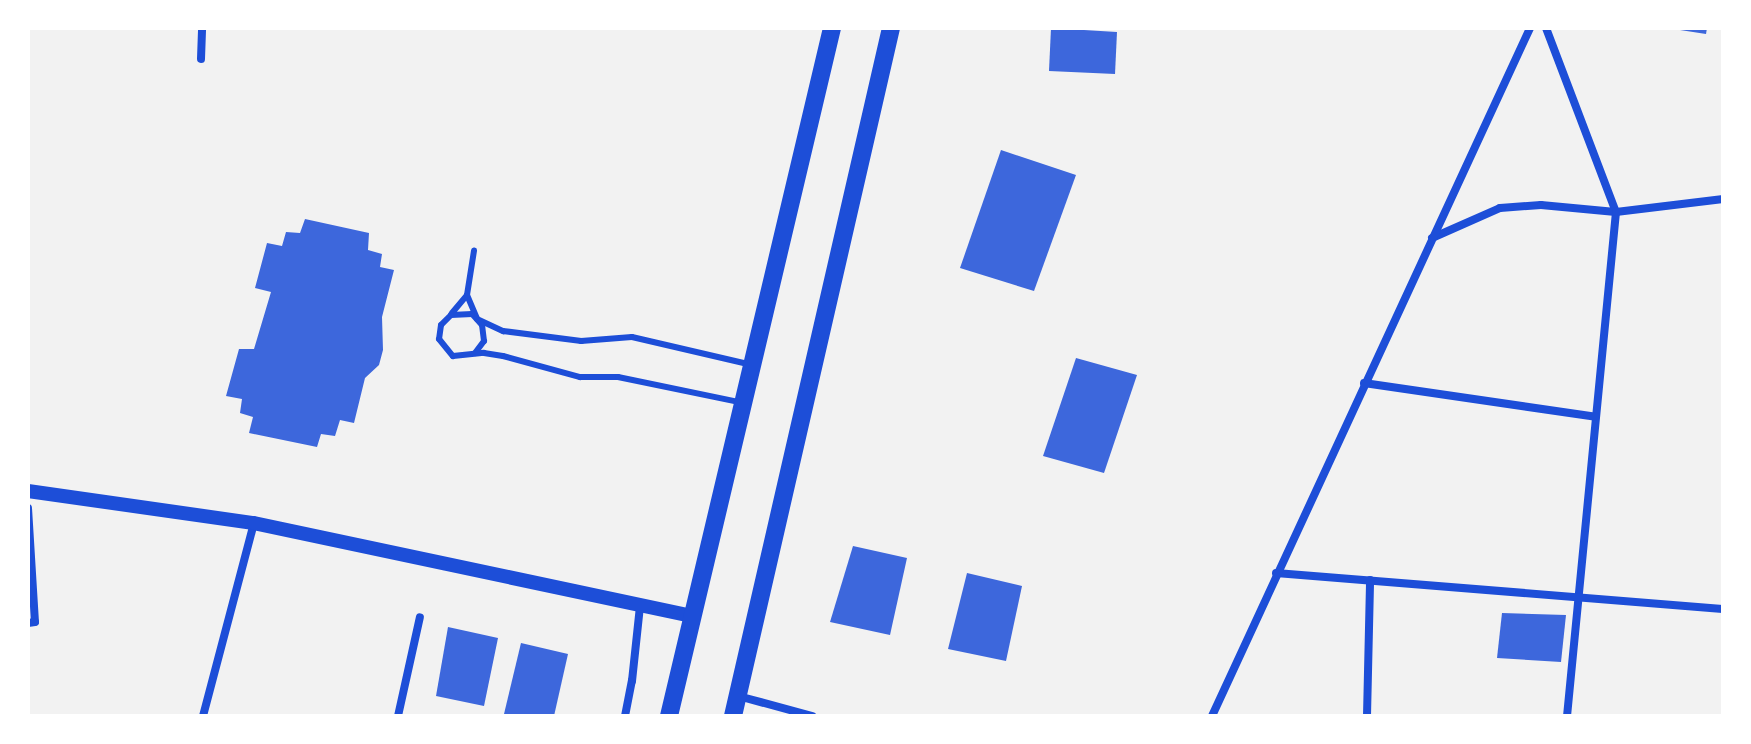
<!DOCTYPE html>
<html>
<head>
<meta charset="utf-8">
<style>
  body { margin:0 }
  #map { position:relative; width:1751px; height:744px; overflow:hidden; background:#f2f2f2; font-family:"PT Sans",sans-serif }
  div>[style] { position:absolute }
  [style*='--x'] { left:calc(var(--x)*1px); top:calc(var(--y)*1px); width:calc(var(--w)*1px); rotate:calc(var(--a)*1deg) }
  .building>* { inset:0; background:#3d67dc }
  .service>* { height:6px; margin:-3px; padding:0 3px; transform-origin:3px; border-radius:3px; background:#1d4ed8 }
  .minor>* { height:8px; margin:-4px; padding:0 4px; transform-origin:4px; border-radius:4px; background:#1d4ed8 }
  .tertiary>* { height:14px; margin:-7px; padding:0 7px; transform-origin:7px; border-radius:7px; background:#1d4ed8 }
  .primary>* { height:18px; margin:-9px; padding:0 9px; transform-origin:9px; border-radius:9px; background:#1d4ed8 }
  span { translate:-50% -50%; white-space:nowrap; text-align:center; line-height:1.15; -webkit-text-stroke:7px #fff; paint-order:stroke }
  .frame { position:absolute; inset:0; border:30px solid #fff; pointer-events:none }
</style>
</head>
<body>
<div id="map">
  <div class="building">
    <div style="clip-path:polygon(1051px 28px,1117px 32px,1115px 74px,1049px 71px)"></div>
    <div style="clip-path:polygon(1667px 28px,1707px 28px,1706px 34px)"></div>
    <div style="clip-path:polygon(1001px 150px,1076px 175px,1034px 291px,960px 268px)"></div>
    <div style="clip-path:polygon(305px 219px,369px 233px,368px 250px,382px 254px,380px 267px,394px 270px,382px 317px,383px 350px,379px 365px,365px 378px,354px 423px,340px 420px,335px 436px,321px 434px,317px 447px,249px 433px,253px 417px,240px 413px,242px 399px,226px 396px,239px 349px,254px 349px,271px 292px,255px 288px,267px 243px,282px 246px,286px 232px,300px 233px)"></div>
    <div style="clip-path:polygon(1076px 358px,1137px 375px,1104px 473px,1043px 456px)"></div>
    <div style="clip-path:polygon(853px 546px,907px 558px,890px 635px,830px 622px)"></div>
    <div style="clip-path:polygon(967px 573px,1022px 586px,1006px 661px,948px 649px)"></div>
    <div style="clip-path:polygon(1502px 613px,1566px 615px,1561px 662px,1497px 658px)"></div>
    <div style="clip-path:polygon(448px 627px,498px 638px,484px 706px,436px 696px)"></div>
    <div style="clip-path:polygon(521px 643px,568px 654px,554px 716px,504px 714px)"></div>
  </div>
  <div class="service">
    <div style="--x:467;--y:295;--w:26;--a:67"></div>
    <div style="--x:477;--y:319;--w:29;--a:25"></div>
    <div style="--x:503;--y:331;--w:79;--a:7.3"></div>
    <div style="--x:581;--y:341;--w:51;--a:-4.5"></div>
    <div style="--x:632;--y:337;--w:119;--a:13.1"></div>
    <div style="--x:452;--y:313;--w:23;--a:-50"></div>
    <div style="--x:467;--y:295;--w:45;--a:-81"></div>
    <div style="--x:475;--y:353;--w:15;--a:-53"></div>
    <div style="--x:484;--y:341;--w:16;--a:-97"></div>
    <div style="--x:482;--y:325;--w:15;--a:-132"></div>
    <div style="--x:472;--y:314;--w:21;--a:177"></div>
    <div style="--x:451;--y:315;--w:14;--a:135"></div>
    <div style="--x:441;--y:325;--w:14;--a:98"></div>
    <div style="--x:439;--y:339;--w:22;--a:51"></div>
    <div style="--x:453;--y:356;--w:31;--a:-6"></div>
    <div style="--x:484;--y:353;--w:19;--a:9"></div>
    <div style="--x:503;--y:356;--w:80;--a:15.3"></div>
    <div style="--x:580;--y:377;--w:38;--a:0"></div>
    <div style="--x:618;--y:377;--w:124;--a:11.7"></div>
  </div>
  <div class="minor">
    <div style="--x:1546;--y:28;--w:197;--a:69.2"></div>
    <div style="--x:1616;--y:212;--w:506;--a:95.55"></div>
    <div style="--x:201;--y:59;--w:31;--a:-88"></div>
    <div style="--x:1432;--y:238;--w:74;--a:-23.8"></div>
    <div style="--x:1500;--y:208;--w:41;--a:-4.2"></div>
    <div style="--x:1541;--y:205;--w:75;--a:5.3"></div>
    <div style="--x:1616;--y:212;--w:108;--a:-6.9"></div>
    <div style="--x:1364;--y:383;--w:234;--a:8.3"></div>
    <div style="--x:28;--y:508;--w:114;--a:86.5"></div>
    <div style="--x:35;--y:622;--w:7;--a:172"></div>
    <div style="--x:1276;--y:573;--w:448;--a:4.6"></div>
    <div style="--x:738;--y:696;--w:77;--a:15.1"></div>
    <div style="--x:203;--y:716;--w:200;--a:-75.2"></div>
    <div style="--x:398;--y:716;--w:101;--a:-77.5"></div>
    <div style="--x:625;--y:716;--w:36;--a:-79"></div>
    <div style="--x:632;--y:681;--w:75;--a:-83.9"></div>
    <div style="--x:1212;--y:716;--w:758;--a:-65.19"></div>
    <div style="--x:1367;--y:716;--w:136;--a:-88.7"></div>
  </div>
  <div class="tertiary">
    <div style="--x:28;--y:491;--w:228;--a:8.1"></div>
    <div style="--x:254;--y:523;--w:447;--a:12"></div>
  </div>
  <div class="primary">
    <div style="--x:669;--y:716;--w:707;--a:-76.67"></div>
    <div style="--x:733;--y:716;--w:706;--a:-77.07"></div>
  </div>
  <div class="frame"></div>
</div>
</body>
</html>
